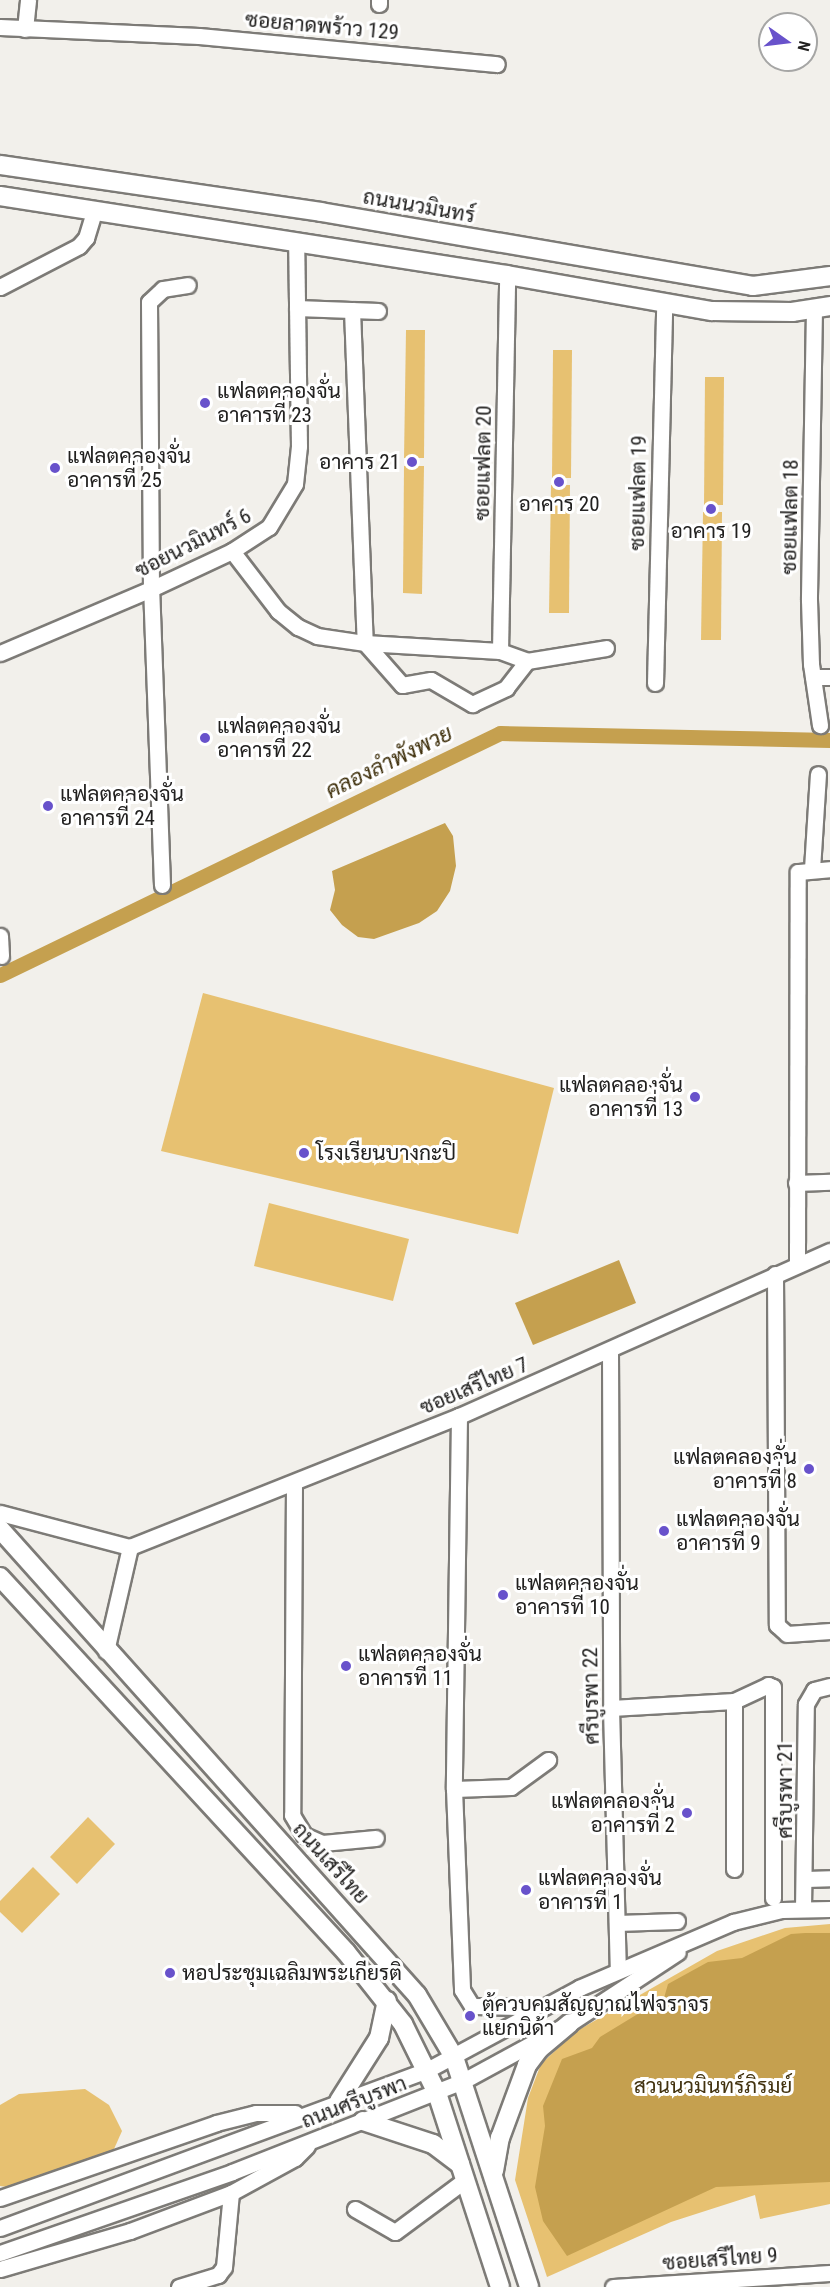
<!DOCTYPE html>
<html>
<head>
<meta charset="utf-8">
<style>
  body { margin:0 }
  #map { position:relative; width:830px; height:2287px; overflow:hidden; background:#f2f0eb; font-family:"Roboto Condensed",Sarabun,sans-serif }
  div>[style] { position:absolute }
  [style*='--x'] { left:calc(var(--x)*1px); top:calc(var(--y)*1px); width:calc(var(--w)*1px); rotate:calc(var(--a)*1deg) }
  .green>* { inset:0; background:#e7c171 }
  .water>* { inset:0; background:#c5a04f }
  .canal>* { height:15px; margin:-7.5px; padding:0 7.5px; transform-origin:7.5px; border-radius:7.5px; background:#c5a04f }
  .roads { filter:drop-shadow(2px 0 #7d7b77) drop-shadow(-2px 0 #7d7b77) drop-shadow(0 2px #7d7b77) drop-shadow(0 -2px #7d7b77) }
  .minor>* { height:15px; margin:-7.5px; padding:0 7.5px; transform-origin:7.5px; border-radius:7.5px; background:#fff }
  .major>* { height:18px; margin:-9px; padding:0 9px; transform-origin:9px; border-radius:9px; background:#fff }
  .dots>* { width:16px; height:16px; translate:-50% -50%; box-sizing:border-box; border:3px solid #fff; border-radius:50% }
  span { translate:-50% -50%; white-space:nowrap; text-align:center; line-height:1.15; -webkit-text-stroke:6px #fff; paint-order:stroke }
  .street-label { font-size:21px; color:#21201f }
  .poi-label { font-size:21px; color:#21201f }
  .left { translate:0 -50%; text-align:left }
  .right { translate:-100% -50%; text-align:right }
  .park-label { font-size:21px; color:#42320f }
  .water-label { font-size:22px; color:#3f300c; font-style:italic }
  .north { position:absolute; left:758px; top:12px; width:60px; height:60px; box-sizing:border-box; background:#fff; border:2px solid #a6a6a5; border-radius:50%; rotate:104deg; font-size:16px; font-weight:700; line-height:24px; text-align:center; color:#21201f }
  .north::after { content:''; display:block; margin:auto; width:21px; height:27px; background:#6852cb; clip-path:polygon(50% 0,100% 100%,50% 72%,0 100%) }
</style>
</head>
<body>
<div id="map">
  <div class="green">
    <div style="clip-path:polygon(406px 330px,425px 330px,424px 458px,404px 458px)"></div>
    <div style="clip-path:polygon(553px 350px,572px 350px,571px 478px,552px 478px)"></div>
    <div style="clip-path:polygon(705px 377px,724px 377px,723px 505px,704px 505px)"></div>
    <div style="clip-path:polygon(404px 466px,424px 466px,422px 594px,403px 593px)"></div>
    <div style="clip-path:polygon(551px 485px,570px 485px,569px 613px,549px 613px)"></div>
    <div style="clip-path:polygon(703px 512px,722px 512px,721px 640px,701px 640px)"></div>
    <div style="clip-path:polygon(203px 993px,554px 1088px,518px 1234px,161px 1151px)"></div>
    <div style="clip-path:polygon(269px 1203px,409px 1239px,393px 1301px,254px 1266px)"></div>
    <div style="clip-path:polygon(88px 1817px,115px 1844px,77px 1884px,50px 1857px)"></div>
    <div style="clip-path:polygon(33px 1867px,60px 1894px,22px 1933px,0 1912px,0 1901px)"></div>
    <div style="clip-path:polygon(830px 1924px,830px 2204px,760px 2219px,755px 2195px,671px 2222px,547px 2277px,515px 2180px,528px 2098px,541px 2064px,575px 2032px,717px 1951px,785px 1928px)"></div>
    <div style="clip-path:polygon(85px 2089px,109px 2105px,122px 2131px,114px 2149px,98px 2162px,15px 2188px,0 2186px,0 2105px,19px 2094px)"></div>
  </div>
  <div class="water">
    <div style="clip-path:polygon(445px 823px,453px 836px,456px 866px,450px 891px,437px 911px,419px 923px,374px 939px,358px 937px,342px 925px,330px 910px,335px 890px,332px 871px)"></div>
    <div style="clip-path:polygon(619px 1260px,636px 1303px,533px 1345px,515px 1303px)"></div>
    <div style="clip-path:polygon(805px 1933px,830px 1933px,830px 2182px,716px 2187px,567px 2256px,543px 2221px,535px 2187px,545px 2126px,543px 2106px,562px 2059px,592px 2048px,600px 2037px,664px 1998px,668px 1984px,708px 1962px,742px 1958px,791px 1934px)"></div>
  </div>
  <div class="canal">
    <div style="--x:0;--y:975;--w:555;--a:-25.83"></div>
    <div style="--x:500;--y:733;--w:330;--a:1.2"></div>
  </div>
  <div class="roads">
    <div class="minor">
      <div style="--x:379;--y:4;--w:4;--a:-90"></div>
      <div style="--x:0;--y:27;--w:199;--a:2.6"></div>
      <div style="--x:199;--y:36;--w:299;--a:5.4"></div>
      <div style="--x:25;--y:29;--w:29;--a:-84"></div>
      <div style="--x:0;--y:287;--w:89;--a:-27.4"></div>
      <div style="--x:79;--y:246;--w:11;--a:-49"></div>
      <div style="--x:86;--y:238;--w:28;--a:-73"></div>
      <div style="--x:297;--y:308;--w:81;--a:2.1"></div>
      <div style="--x:814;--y:309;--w:291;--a:91"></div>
      <div style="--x:809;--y:600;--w:64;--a:88.2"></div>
      <div style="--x:811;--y:664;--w:62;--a:81.6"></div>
      <div style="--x:352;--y:310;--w:333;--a:87.8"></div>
      <div style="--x:365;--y:643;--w:56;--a:48.6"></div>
      <div style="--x:402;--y:685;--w:29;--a:-10"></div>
      <div style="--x:431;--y:680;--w:48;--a:30.3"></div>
      <div style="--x:472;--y:704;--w:38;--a:-25"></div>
      <div style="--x:506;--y:688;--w:34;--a:-52"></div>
      <div style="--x:232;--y:551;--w:76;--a:52.5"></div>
      <div style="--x:278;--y:611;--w:26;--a:39"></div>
      <div style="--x:298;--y:627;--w:21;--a:25"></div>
      <div style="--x:317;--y:636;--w:49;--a:8.3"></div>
      <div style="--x:365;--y:643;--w:135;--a:3.4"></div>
      <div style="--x:500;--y:651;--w:29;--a:20"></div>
      <div style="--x:527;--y:661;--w:80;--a:-9.3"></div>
      <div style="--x:500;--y:651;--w:376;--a:-88.9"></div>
      <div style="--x:0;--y:653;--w:164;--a:-23"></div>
      <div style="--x:151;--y:589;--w:89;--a:-25.1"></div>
      <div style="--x:232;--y:551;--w:44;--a:-33"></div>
      <div style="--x:269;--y:527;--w:50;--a:-58.8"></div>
      <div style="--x:295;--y:484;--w:38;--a:-84"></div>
      <div style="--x:299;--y:446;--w:203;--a:-90.8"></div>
      <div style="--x:813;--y:677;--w:17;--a:0"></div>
      <div style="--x:655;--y:683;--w:379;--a:-88.6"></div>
      <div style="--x:812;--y:869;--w:95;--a:-86.4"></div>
      <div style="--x:162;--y:885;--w:296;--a:-92.1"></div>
      <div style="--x:151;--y:589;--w:287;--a:-90.4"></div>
      <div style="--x:149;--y:302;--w:19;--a:-43"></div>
      <div style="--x:163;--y:289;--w:25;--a:-9"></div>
      <div style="--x:0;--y:936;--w:20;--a:87"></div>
      <div style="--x:796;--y:1183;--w:34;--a:-2"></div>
      <div style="--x:797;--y:1264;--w:392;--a:-89.9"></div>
      <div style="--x:798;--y:872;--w:32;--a:-5"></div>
      <div style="--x:775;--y:1274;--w:351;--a:89.7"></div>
      <div style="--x:777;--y:1625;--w:13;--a:42"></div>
      <div style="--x:787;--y:1634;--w:43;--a:-4"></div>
      <div style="--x:610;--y:1350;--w:358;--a:89.8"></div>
      <div style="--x:611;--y:1708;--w:262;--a:88.5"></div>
      <div style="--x:459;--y:1416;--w:373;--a:90.8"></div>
      <div style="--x:454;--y:1789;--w:201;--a:87.7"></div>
      <div style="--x:462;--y:1990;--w:19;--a:58"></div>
      <div style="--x:472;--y:2006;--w:49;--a:1.2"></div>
      <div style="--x:294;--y:1483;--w:332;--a:90.3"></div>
      <div style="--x:292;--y:1815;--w:23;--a:59"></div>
      <div style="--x:304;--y:1835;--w:20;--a:24"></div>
      <div style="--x:322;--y:1843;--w:54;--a:-5.3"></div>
      <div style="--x:0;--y:1513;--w:134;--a:14.7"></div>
      <div style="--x:106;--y:1651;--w:107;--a:-77"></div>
      <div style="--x:130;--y:1547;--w:354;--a:-21.7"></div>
      <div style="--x:459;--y:1416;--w:406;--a:-24"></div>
      <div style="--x:734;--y:1701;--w:168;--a:90"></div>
      <div style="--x:611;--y:1708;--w:123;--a:-3.3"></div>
      <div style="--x:734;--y:1701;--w:38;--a:-25"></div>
      <div style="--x:768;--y:1685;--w:5;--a:22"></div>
      <div style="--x:773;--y:1687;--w:211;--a:90"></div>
      <div style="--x:454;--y:1789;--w:57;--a:-2"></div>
      <div style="--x:511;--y:1787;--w:46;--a:-36.1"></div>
      <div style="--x:806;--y:1879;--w:24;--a:-2"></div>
      <div style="--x:803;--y:1909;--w:205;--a:-89.2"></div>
      <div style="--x:806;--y:1704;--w:16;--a:-60"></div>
      <div style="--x:814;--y:1690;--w:16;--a:-14"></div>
      <div style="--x:617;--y:1923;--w:60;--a:-1.9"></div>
      <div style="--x:0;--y:2198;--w:229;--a:-19.1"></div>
      <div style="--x:216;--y:2123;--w:41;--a:-14"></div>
      <div style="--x:256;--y:2113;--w:39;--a:0"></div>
      <div style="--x:355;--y:2209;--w:46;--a:29.9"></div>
      <div style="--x:395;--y:2232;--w:87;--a:-36.6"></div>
      <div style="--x:0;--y:2228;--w:455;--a:-20.3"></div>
      <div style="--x:427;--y:2070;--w:173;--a:-28.3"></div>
      <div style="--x:579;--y:1988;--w:168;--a:-23.2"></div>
      <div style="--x:733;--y:1922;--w:50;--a:-13.8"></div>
      <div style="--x:782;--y:1910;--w:48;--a:-1.2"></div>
      <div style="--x:0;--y:2253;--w:246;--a:-19.2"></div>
      <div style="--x:232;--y:2172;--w:248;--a:-21.5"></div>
      <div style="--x:463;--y:2081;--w:122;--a:-28.5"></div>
      <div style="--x:570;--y:2023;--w:129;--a:-33.3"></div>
      <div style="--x:0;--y:2269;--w:135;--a:-16.3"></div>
      <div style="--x:130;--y:2231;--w:108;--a:-20.6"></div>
      <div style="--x:231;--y:2193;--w:73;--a:-28.7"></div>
      <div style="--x:295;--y:2158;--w:17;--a:-45"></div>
      <div style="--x:179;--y:2287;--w:41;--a:-17.1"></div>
      <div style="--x:218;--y:2275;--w:10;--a:-53"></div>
      <div style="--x:224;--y:2267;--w:74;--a:-84.6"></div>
      <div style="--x:613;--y:2287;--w:217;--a:-3.7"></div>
    </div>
    <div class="major">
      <div style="--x:0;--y:165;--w:324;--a:8.3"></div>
      <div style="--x:321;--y:212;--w:438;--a:9.7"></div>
      <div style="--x:753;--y:286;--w:78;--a:-7.4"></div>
      <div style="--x:0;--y:196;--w:513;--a:8.86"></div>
      <div style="--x:507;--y:275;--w:208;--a:10"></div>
      <div style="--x:712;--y:311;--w:80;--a:0.7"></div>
      <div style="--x:792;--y:312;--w:38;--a:-9"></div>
      <div style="--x:0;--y:1529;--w:625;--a:48.18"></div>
      <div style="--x:417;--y:1995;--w:72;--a:59.2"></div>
      <div style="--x:454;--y:2057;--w:242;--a:71.9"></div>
      <div style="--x:0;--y:1577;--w:510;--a:47.3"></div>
      <div style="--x:346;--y:1952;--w:92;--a:51.6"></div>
      <div style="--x:403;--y:2024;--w:77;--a:63.8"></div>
      <div style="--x:437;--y:2093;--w:204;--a:72"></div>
      <div style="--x:339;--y:2101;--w:75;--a:-57.6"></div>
      <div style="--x:379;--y:2038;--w:38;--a:-78"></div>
      <div style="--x:363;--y:2121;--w:74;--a:18.2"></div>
      <div style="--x:433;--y:2144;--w:34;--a:37"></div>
      <div style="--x:494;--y:2171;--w:34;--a:-80"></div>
      <div style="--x:500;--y:2138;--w:78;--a:-69.7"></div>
      <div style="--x:527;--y:2065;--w:20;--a:-53"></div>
      <div style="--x:539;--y:2049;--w:40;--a:-40"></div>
    </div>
  </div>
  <div class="dots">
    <div style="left:205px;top:403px;background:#6852cb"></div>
    <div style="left:412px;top:462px;background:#6852cb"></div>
    <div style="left:55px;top:468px;background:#6852cb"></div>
    <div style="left:559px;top:482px;background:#6852cb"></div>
    <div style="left:711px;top:509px;background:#6852cb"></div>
    <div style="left:205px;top:738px;background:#6852cb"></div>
    <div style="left:48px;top:806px;background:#6852cb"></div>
    <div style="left:695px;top:1097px;background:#6852cb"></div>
    <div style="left:304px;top:1153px;background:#6852cb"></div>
    <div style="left:809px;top:1469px;background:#6852cb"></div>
    <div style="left:664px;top:1531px;background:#6852cb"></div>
    <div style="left:503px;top:1595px;background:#6852cb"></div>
    <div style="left:346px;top:1666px;background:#6852cb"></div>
    <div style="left:687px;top:1813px;background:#6852cb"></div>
    <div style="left:526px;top:1890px;background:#6852cb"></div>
    <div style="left:170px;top:1973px;background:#6852cb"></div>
    <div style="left:470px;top:2016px;background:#6852cb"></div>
  </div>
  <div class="street-label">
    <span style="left:322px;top:26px;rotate:5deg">ซอยลาดพร้าว 129</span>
    <span style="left:419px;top:206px;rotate:10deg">ถนนนวมินทร์</span>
    <span style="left:483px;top:463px;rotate:-89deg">ซอยแฟลต 20</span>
    <span style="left:638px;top:493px;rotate:-89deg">ซอยแฟลต 19</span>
    <span style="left:790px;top:517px;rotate:-89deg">ซอยแฟลต 18</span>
    <span style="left:193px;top:543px;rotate:-27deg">ซอยนวมินทร์ 6</span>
    <span style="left:474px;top:1386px;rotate:-23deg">ซอยเสรีไทย 7</span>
    <span style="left:591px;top:1696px;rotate:-91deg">ศรีบูรพา 22</span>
    <span style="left:785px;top:1790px;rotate:-90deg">ศรีบูรพา 21</span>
    <span style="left:331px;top:1863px;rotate:48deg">ถนนเสรีไทย</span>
    <span style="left:354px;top:2102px;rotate:-21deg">ถนนศรีบูรพา</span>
    <span style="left:720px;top:2259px;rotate:-4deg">ซอยเสรีไทย 9</span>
  </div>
  <div class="poi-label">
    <span class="left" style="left:217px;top:403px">แฟลตคลองจั่น<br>อาคารที่ 23</span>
    <span class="left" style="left:67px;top:468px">แฟลตคลองจั่น<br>อาคารที่ 25</span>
    <span class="right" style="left:400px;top:462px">อาคาร 21</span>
    <span style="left:559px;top:504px">อาคาร 20</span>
    <span style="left:711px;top:531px">อาคาร 19</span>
    <span class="left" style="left:217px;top:738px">แฟลตคลองจั่น<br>อาคารที่ 22</span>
    <span class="left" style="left:60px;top:806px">แฟลตคลองจั่น<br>อาคารที่ 24</span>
    <span class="right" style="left:683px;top:1097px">แฟลตคลองจั่น<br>อาคารที่ 13</span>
    <span class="left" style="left:316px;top:1153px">โรงเรียนบางกะปิ</span>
    <span class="right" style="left:797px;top:1469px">แฟลตคลองจั่น<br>อาคารที่ 8</span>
    <span class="left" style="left:676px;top:1531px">แฟลตคลองจั่น<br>อาคารที่ 9</span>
    <span class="left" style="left:515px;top:1595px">แฟลตคลองจั่น<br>อาคารที่ 10</span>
    <span class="left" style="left:358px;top:1666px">แฟลตคลองจั่น<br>อาคารที่ 11</span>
    <span class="right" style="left:675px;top:1813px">แฟลตคลองจั่น<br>อาคารที่ 2</span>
    <span class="left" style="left:538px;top:1890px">แฟลตคลองจั่น<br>อาคารที่ 1</span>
    <span class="left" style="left:182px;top:1973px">หอประชุมเฉลิมพระเกียรติ</span>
    <span class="left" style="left:482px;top:2016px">ตู้ควบคุมสัญญาณไฟจราจร<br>แยกนิด้า</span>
  </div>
  <div class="park-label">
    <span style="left:713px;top:2086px">สวนนวมินทร์ภิรมย์</span>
  </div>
  <div class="water-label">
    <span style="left:389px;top:762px;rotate:-26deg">คลองลำพังพวย</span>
  </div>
  <div class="north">N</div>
</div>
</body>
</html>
